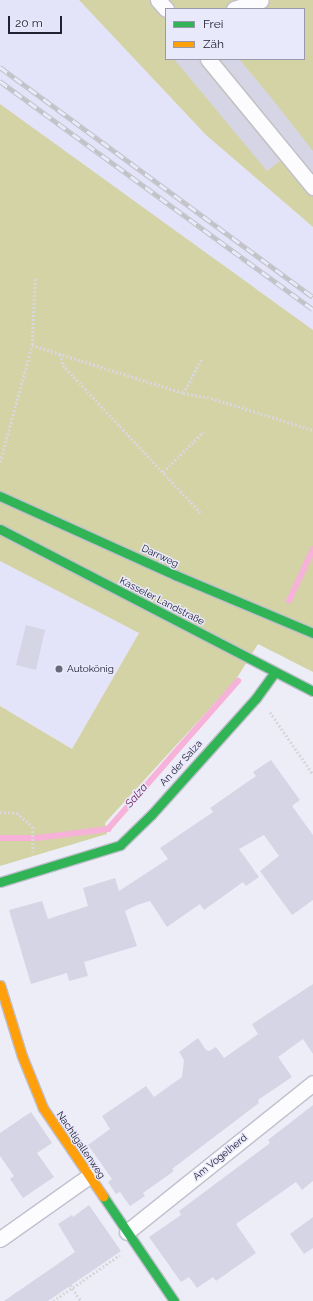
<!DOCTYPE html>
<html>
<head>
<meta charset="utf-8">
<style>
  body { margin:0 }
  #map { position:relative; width:313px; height:1301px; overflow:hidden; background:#ededf8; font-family:Raleway,sans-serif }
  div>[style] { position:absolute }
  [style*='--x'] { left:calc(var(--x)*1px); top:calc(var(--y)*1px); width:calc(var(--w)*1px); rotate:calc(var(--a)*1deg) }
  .built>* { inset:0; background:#e3e3fa }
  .green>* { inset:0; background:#d4d3a5 }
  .stream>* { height:5.5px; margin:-2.75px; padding:0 2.75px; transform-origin:2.75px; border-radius:2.75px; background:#f7b2d9 }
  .building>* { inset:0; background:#d6d5e6 }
  .path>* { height:2.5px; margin-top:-1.25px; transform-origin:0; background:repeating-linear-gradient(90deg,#d8d8dc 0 2px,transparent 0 4px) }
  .roads { filter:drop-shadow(1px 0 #c0bfcd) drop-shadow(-1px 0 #c0bfcd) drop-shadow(0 1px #c0bfcd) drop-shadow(0 -1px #c0bfcd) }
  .street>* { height:15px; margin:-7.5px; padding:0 7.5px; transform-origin:7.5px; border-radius:7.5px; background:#fcfcfe }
  .fast>* { height:9px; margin:-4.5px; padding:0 4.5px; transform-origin:4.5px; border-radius:4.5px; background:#30b455 }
  .slow>* { height:9px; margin:-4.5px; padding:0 4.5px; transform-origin:4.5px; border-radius:4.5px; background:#ff9f0a }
  .rail>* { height:4.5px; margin-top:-2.25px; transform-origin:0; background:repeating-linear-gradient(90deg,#e9e9fc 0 9px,#c2c2c6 0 18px); box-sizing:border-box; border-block:1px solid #c2c2c6 }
  .dots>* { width:11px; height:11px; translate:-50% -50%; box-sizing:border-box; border:2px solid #e9e9fc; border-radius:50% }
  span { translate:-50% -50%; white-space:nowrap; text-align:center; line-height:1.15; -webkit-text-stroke:3px #e9e9fc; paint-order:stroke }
  .street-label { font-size:10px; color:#222132 }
  .poi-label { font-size:10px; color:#222132 }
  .left { translate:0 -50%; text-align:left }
  .water-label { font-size:11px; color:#6a154a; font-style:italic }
  .legend { position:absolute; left:165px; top:8px; width:140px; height:52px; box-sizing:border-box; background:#e9e9fc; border:1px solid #9999ab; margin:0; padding:5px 7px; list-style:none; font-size:12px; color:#222132 }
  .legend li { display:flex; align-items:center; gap:8px; height:20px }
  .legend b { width:20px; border:1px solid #9999ab }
  .scale { position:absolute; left:8px; top:16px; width:54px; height:18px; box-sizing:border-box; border:2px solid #222132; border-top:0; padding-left:5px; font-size:12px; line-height:14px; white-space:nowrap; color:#222132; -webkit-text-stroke:3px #e9e9fc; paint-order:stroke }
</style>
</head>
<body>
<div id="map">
  <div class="built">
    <div style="clip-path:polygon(0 0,79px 0,206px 135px,313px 227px,313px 330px,2px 106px,0 414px)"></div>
    <div style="clip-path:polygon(0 561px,139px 633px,72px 749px,0 706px)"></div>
  </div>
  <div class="green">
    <div style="clip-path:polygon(evenodd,79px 0,313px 0,313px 227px,206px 135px,79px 0,166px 9px,304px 9px,304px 59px,166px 59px,166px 9px)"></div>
    <div style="clip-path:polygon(0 104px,313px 330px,313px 672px,258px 644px,235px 681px,105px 823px,107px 834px,0 866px,0 706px,72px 749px,139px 633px,0 561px)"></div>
  </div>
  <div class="stream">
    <div style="--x:289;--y:601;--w:57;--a:-65.2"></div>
    <div style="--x:0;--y:838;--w:36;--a:0"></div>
    <div style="--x:36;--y:838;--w:73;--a:-7.1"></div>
    <div style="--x:108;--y:829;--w:197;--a:-48.7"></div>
  </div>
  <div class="building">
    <div style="clip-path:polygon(174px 59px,199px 59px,201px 65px,280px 161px,267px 171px)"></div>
    <div style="clip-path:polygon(220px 59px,239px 59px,269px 95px,313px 151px,313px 173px)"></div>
    <div style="clip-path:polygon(26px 625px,45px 630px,36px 670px,16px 665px)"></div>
    <div style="clip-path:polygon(271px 760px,300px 800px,292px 806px,313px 835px,313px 900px,292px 915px,260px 871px,279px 856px,264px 835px,239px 849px,259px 877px,246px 886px,243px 882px,204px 910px,200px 904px,167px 927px,150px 901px,137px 905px,125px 911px,137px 946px,84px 962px,88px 976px,69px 981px,67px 973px,31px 984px,9px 910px,42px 901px,48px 919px,88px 906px,83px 888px,115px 878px,119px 891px,168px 859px,160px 848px,213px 812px,210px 808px,256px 776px,253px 772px)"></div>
    <div style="clip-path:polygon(313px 984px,313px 1054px,303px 1039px,278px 1057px,292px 1077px,258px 1100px,259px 1103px,172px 1169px,174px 1171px,143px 1193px,145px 1196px,130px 1206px,120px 1192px,116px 1194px,108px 1182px,112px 1179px,88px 1145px,110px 1129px,102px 1116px,146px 1086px,154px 1097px,182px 1077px,184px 1060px,179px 1052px,198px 1038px,206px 1050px,209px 1051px,216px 1047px,224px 1058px,258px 1034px,252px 1024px)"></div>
    <div style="clip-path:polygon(313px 1105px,313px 1181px,302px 1190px,296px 1182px,236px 1224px,256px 1253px,216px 1281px,213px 1277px,197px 1288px,189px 1277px,181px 1282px,149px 1237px,181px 1215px,179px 1211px,270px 1143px,268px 1140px)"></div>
    <div style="clip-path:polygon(31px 1112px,52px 1143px,37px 1153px,54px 1177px,23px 1198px,10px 1179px,14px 1176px,0 1156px,0 1133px)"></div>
    <div style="clip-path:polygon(89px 1205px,121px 1251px,48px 1301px,4px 1301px,75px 1252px,58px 1224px,72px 1215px,73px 1217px)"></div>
    <div style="clip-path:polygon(313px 1217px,313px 1248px,304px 1254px,290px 1234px)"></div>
  </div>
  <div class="path">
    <div style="--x:32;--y:345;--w:158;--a:17.6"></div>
    <div style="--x:183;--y:393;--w:39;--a:-61"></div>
    <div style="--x:60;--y:354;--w:11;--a:75"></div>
    <div style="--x:63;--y:365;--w:204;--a:47"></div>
    <div style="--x:183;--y:393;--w:28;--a:10"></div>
    <div style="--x:211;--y:398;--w:107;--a:17.4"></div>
    <div style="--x:0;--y:462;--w:121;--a:-74.7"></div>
    <div style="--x:32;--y:345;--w:68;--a:-87.5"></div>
    <div style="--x:163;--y:472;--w:57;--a:-45"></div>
    <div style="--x:270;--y:712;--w:75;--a:55.3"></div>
    <div style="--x:0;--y:812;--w:17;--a:3"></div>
    <div style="--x:17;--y:813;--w:21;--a:41"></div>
    <div style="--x:33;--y:827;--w:25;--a:90"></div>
    <div style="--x:70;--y:1285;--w:19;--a:55"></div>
    <div style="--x:53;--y:1301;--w:81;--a:-34.5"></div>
  </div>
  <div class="roads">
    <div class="street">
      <div style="--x:158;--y:0;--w:12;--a:48"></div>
      <div style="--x:234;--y:9;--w:28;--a:-18"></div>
      <div style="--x:208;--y:59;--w:166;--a:50.6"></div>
      <div style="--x:127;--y:1232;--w:238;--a:-38.7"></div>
      <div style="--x:0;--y:1239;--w:109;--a:-35.3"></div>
    </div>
    <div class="fast">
      <div style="--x:0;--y:496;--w:192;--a:24.3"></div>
      <div style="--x:175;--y:575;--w:150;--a:22.8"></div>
      <div style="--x:0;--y:529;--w:352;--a:27.4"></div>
      <div style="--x:0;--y:882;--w:126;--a:-17.1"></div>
      <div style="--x:120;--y:845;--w:43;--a:-44.1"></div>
      <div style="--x:151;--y:815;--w:157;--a:-48.1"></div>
      <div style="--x:256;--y:698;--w:32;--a:-54"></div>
      <div style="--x:103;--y:1196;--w:127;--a:55.9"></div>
    </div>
    <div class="slow">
      <div style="--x:0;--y:985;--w:74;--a:72.8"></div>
      <div style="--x:22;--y:1056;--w:56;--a:68"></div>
      <div style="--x:43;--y:1108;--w:107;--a:55.7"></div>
    </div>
  </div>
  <div class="rail">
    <div style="--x:0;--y:67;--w:388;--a:36.3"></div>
    <div style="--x:0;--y:81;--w:387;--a:36.1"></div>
  </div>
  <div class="dots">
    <div style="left:59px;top:669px;background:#696877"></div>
  </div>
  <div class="street-label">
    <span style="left:160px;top:556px;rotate:25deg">Darrweg</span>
    <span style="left:162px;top:601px;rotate:27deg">Kasseler Landstraße</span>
    <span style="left:181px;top:763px;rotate:-48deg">An der Salza</span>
    <span style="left:81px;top:1145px;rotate:56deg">Nachtigallenweg</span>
    <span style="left:220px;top:1157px;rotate:-39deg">Am Vogelherd</span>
  </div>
  <div class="poi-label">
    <span class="left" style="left:67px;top:669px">Autokönig</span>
  </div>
  <div class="water-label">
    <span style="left:137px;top:796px;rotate:-49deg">Salza</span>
  </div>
  <ul class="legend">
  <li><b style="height:5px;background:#30b455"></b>Frei</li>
  <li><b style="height:5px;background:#ff9f0a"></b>Zäh</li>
  </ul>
  <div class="scale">20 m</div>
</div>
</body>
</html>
